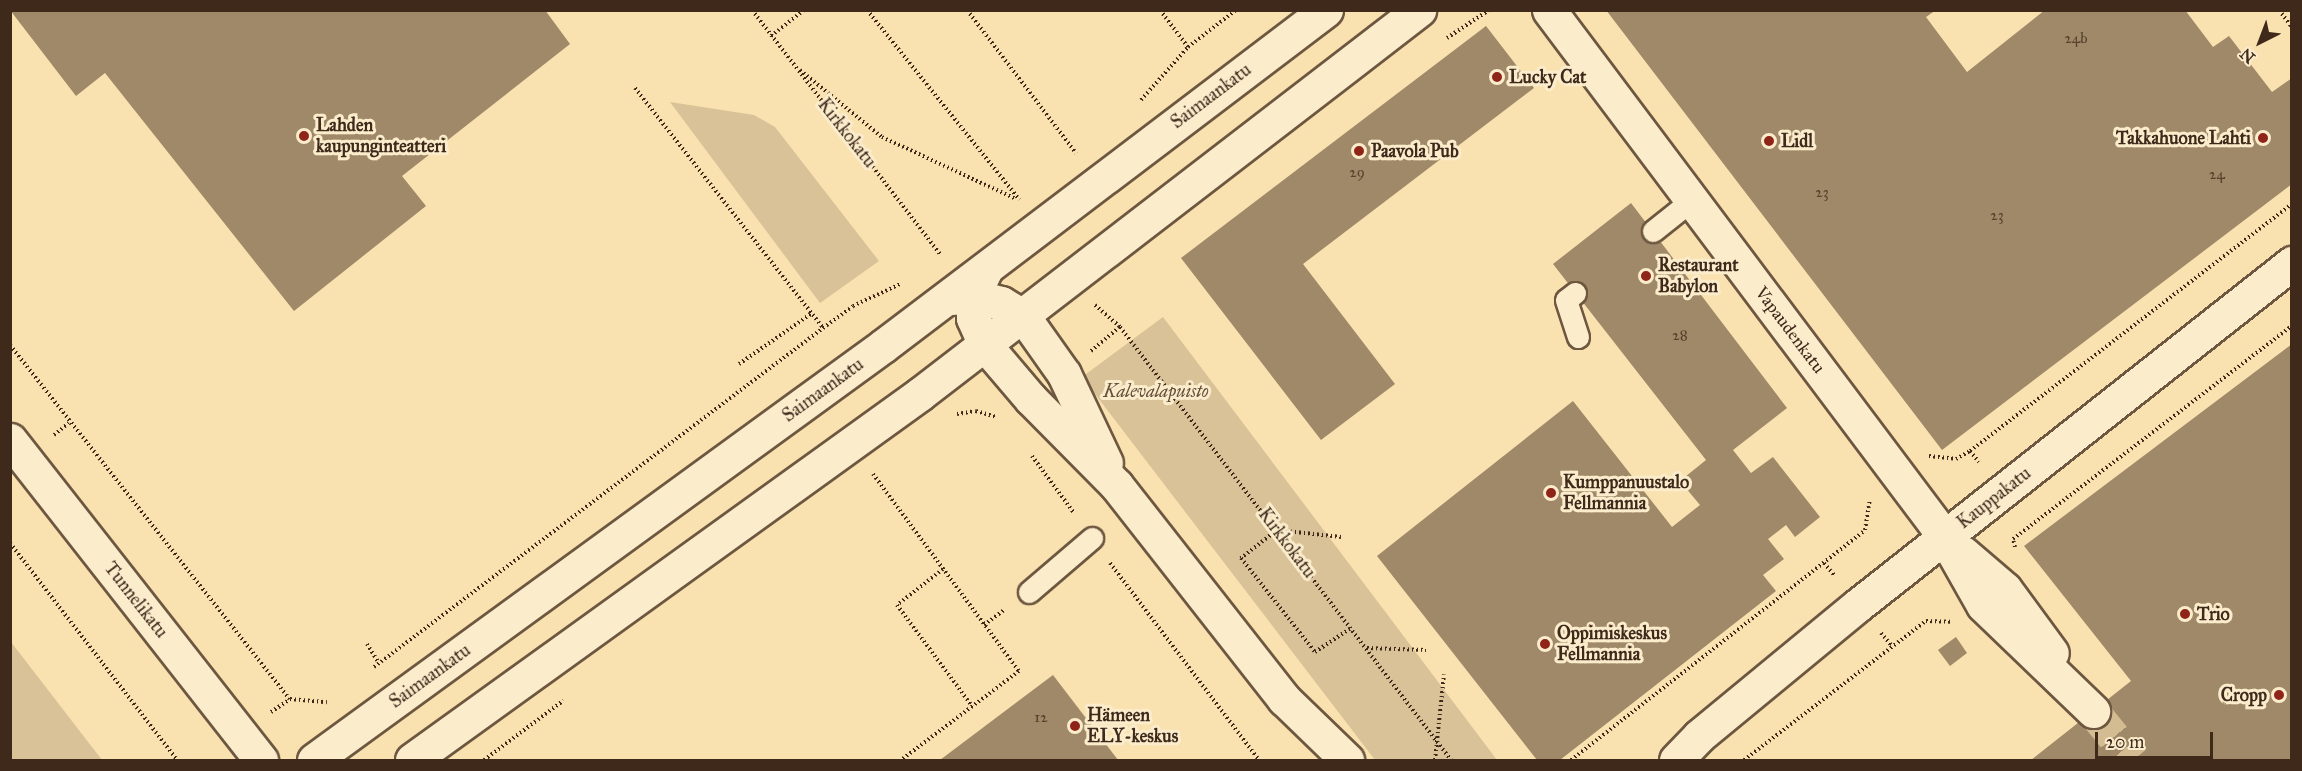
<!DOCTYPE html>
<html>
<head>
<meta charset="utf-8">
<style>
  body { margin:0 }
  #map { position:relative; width:2302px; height:771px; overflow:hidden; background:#f9e1b0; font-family:"IM FELL Great Primer",serif }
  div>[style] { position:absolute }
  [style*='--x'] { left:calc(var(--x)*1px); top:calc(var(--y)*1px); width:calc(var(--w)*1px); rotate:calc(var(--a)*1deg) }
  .green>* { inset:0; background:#d9c297 }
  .building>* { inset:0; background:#9f8968 }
  .minor-tunnel>* { height:33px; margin-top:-16.5px; transform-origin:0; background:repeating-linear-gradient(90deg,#d4bc92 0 33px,transparent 0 49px) }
  .path>* { height:4px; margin-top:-2px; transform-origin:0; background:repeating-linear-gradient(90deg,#3e291b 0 1.5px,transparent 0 4.5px) }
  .roads { filter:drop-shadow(2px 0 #6d5740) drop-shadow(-2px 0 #6d5740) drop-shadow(0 2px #6d5740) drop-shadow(0 -2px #6d5740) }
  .service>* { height:21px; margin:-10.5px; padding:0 10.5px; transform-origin:10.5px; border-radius:10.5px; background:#fbeccc }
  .minor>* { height:33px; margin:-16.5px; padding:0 16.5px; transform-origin:16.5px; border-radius:16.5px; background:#fbeccc }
  .tertiary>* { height:33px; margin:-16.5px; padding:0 16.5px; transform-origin:16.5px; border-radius:16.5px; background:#fbeccc }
  .secondary>* { height:33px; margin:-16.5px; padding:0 16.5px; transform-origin:16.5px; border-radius:16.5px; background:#fbeccc }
  .dots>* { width:16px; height:16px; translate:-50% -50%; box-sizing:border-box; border:3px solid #fbeccc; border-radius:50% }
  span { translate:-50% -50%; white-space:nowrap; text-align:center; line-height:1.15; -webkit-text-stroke:6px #fbeccc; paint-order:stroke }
  .number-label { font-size:15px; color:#56412e }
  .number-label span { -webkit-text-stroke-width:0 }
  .poi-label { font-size:18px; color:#3e291b; font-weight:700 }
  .left { translate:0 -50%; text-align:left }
  .right { translate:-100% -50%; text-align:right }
  .street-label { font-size:18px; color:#3e291b }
  .park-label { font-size:18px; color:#654f3a; font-style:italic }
  .frame { position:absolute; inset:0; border:12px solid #3e291b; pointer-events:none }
  .north { position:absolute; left:2230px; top:12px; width:60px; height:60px; -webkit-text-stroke:4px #fbeccc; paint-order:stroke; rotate:222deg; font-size:16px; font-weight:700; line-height:24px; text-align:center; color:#3e291b }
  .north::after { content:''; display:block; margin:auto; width:21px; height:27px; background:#3e291b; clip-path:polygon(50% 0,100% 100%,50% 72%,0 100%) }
  .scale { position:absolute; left:2095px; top:732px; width:118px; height:27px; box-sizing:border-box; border:3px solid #3e291b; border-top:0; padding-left:8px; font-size:18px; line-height:21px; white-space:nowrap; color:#3e291b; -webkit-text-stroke:4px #fbeccc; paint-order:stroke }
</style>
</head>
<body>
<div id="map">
  <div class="green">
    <div style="clip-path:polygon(670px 102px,754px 115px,775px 127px,879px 261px,820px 303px)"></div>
    <div style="clip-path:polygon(1163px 317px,1497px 760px,1375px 760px,1082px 377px)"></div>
    <div style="clip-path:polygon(11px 642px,102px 760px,11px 760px)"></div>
  </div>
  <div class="building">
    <div style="clip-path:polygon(10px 10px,545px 10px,570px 44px,402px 176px,426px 206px,294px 311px,105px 73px,76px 96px)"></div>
    <div style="clip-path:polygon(1606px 10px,1936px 10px,1926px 17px,1967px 72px,2045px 10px,2185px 10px,2213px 47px,2229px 36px,2272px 92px,2292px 78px,2292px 184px,1942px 450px)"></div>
    <div style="clip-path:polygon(1486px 26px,1534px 88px,1303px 264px,1395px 384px,1321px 440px,1181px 258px)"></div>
    <div style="clip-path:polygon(1631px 203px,1787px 408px,1733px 450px,1751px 473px,1773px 457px,1820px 517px,1795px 537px,1786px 525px,1768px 539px,1784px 559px,1763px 575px,1776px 591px,1560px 760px,1537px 760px,1377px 556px,1573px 401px,1672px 527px,1700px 505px,1680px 481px,1706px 460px,1553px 264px)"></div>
    <div style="clip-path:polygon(2292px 344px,2292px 760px,2031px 760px,2131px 681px,2024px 546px)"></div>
    <div style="clip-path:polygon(1956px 637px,1967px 653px,1950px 666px,1938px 650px)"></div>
    <div style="clip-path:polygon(1053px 675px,1118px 760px,940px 760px)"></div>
  </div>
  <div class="minor-tunnel">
    <div style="--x:2093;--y:711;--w:63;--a:50.8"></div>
  </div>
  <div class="path">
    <div style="--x:752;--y:10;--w:309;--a:52.4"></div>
    <div style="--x:867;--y:10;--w:243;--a:51.2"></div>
    <div style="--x:967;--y:10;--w:180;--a:52.7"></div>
    <div style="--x:1160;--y:10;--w:46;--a:52.9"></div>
    <div style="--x:2279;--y:10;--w:21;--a:53"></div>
    <div style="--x:771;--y:36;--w:42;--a:-38.2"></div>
    <div style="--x:1447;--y:38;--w:50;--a:-33.7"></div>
    <div style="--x:800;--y:70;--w:106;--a:39.3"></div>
    <div style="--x:882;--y:137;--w:148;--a:24.8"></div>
    <div style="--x:635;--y:88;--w:305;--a:51.9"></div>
    <div style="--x:1141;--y:100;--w:71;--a:-48.4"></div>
    <div style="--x:1188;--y:47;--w:61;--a:-37.6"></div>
    <div style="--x:1095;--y:305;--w:33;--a:41"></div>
    <div style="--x:1120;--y:327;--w:545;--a:52.6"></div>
    <div style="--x:10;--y:345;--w:451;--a:51.7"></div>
    <div style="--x:1091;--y:351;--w:38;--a:-40"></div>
    <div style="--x:739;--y:364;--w:89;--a:-34.9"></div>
    <div style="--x:957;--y:414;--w:19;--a:-9"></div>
    <div style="--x:976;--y:411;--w:22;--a:16"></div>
    <div style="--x:54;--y:435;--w:19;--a:-39"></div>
    <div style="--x:1970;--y:451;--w:14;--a:51"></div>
    <div style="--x:1032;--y:456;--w:71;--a:53.6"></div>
    <div style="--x:1929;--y:456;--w:27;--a:6"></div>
    <div style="--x:1956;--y:459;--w:16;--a:-30"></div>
    <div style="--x:1970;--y:451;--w:406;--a:-37.5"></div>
    <div style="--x:873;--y:474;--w:245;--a:53.5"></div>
    <div style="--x:1019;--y:671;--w:148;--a:143"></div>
    <div style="--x:1341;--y:537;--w:64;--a:-173.8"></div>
    <div style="--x:1277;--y:530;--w:46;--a:142.1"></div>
    <div style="--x:1241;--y:558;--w:120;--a:51.8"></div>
    <div style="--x:1315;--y:652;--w:43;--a:-33.7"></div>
    <div style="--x:10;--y:543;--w:274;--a:52.4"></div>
    <div style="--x:2015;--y:547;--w:8;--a:-104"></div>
    <div style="--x:2013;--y:539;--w:351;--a:-37.4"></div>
    <div style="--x:1110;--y:563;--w:247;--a:52.9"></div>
    <div style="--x:1824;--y:563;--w:17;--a:50"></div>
    <div style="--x:943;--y:569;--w:58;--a:142"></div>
    <div style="--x:897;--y:605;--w:126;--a:53.4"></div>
    <div style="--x:984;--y:625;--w:26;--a:-37"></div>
    <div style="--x:1881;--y:633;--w:16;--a:50"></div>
    <div style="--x:367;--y:644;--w:22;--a:58"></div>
    <div style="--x:1367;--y:648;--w:59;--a:1.9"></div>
    <div style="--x:374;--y:667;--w:563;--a:-37.05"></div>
    <div style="--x:823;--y:328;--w:37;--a:-36"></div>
    <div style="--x:853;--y:306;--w:52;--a:-25.1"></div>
    <div style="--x:271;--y:712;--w:23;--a:-34"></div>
    <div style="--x:290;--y:699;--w:37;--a:5"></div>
    <div style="--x:484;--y:760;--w:99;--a:-36.8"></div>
    <div style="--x:1435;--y:760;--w:86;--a:-84"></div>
    <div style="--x:1571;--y:760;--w:373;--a:-38"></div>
    <div style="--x:1865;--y:530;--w:31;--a:-81"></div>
    <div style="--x:1744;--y:760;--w:229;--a:-37.4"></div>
    <div style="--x:1926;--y:621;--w:25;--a:2"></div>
  </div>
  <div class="roads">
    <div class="service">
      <div style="--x:1653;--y:231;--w:50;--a:-38.5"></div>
      <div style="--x:1575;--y:293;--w:11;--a:142"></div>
      <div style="--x:1566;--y:300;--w:39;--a:72"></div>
      <div style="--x:1029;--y:592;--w:83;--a:-40.6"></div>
    </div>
    <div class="minor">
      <div style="--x:1549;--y:10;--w:658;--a:53.1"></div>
      <div style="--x:1944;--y:536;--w:79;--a:60.5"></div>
      <div style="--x:1983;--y:605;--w:153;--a:43.9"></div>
      <div style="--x:986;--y:269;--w:30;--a:116"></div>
      <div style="--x:973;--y:296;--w:22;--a:90"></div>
      <div style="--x:973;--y:318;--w:30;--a:66"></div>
      <div style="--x:985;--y:345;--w:71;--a:49.6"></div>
      <div style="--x:1031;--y:399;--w:122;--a:45.3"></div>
      <div style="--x:1117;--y:486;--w:271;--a:51.9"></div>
      <div style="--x:1284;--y:699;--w:88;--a:44.1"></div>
      <div style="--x:951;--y:298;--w:22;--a:-5"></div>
      <div style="--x:973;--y:296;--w:29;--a:14"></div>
      <div style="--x:1001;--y:303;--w:26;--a:31"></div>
      <div style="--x:1023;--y:316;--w:71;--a:54.7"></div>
      <div style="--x:1064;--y:374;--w:98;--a:64.7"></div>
      <div style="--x:1963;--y:553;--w:55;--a:40.6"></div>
      <div style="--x:2005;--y:589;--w:79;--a:53.7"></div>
    </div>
    <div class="tertiary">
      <div style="--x:10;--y:440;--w:407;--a:51.9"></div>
      <div style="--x:1676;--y:760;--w:33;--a:-46"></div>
      <div style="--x:1699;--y:736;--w:206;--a:-39.5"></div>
      <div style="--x:1858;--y:605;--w:553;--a:-38.24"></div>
    </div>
    <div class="secondary">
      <div style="--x:314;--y:760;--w:704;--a:-36.04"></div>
      <div style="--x:883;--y:346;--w:556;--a:-37.18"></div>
      <div style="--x:412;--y:760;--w:626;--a:-35.77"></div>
      <div style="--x:920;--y:394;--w:630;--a:-37.58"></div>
    </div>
  </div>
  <div class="dots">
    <div style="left:1497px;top:77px;background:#8f2418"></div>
    <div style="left:304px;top:136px;background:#8f2418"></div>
    <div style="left:2263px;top:138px;background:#8f2418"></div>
    <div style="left:1769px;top:141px;background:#8f2418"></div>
    <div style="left:1359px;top:151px;background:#8f2418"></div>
    <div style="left:1646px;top:276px;background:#8f2418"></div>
    <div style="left:1551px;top:493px;background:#8f2418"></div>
    <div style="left:2185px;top:614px;background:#8f2418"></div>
    <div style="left:1545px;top:644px;background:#8f2418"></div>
    <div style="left:2279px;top:695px;background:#8f2418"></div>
    <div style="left:1075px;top:726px;background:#8f2418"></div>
  </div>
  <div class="number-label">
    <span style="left:2076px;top:39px">24b</span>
    <span style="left:1357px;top:173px">29</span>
    <span style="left:2217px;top:175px">24</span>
    <span style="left:1822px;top:193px">23</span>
    <span style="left:1997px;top:216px">23</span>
    <span style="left:1680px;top:336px">28</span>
    <span style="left:1041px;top:718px">12</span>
  </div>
  <div class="poi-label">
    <span class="left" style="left:1509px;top:77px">Lucky Cat</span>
    <span class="left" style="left:316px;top:136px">Lahden<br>kaupunginteatteri</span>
    <span class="right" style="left:2251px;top:138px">Takkahuone Lahti</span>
    <span class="left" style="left:1781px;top:141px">Lidl</span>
    <span class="left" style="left:1371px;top:151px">Paavola Pub</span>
    <span class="left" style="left:1658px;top:276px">Restaurant<br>Babylon</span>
    <span class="left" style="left:1563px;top:493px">Kumppanuustalo<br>Fellmannia</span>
    <span class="left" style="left:2197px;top:614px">Trio</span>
    <span class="left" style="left:1557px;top:644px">Oppimiskeskus<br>Fellmannia</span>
    <span class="right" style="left:2267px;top:695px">Cropp</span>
    <span class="left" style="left:1087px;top:726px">Hämeen<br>ELY-keskus</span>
  </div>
  <div class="street-label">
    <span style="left:1211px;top:96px;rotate:-37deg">Saimaankatu</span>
    <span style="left:847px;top:133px;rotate:52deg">Kirkkokatu</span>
    <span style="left:1790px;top:330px;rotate:53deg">Vapaudenkatu</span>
    <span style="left:823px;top:390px;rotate:-36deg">Saimaankatu</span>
    <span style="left:1994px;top:498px;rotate:-38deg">Kauppakatu</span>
    <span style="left:1287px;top:543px;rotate:53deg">Kirkkokatu</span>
    <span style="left:136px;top:600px;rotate:52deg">Tunnelikatu</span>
    <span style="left:430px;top:676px;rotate:-36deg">Saimaankatu</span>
  </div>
  <div class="park-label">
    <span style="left:1156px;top:391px">Kalevalapuisto</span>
  </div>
  <div class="frame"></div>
  <div class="north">N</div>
  <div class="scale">20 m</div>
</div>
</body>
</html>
